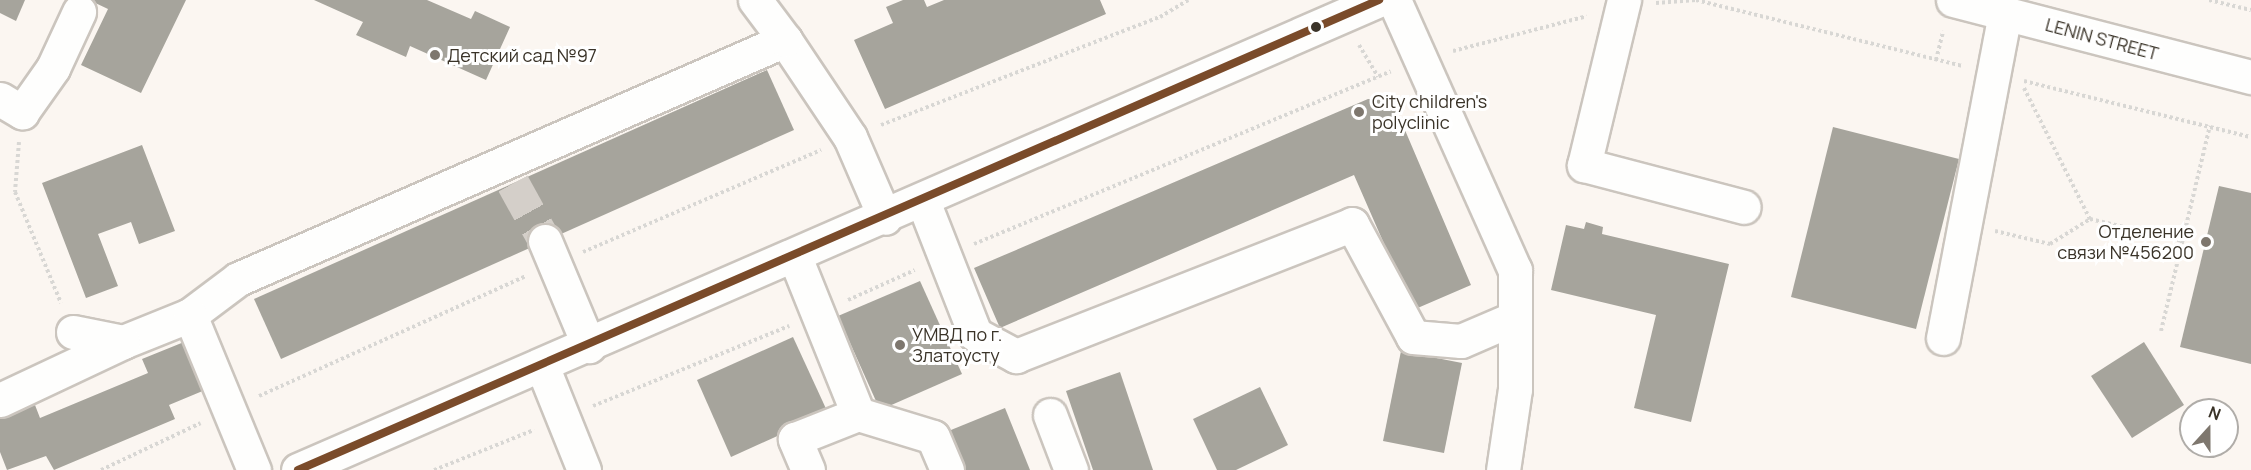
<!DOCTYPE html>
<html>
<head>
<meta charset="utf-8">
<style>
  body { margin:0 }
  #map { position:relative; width:2251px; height:470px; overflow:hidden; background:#fbf6f1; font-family:Manrope,sans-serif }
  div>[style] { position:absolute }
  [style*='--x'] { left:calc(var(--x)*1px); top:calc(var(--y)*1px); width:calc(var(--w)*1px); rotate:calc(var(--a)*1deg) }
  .building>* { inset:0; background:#a6a49c }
  .minor-tunnel>* { height:33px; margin-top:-16.5px; transform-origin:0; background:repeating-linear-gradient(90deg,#d4cfc9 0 33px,transparent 0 49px) }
  .path>* { height:4px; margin-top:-2px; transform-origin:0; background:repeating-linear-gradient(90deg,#d8d7d4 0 3px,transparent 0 6px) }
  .roads { filter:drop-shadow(2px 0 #cbc5be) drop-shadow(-2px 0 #cbc5be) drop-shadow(0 2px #cbc5be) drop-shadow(0 -2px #cbc5be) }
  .minor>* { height:33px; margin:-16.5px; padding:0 16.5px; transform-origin:16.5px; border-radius:16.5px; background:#fefefd }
  .major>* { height:33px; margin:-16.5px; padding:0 16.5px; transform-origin:16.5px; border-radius:16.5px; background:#fefefd }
  .bus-1>* { height:8px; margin:-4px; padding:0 4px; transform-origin:4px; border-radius:4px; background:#7a4b2a }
  .dots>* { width:16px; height:16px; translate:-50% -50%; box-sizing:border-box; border:3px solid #fff; border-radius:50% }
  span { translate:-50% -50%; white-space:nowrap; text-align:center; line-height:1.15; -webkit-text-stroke:6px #fff; paint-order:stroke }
  .street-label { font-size:18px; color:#3a3328 }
  .poi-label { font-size:18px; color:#3a3328 }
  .left { translate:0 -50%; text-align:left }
  .right { translate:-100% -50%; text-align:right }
  .north { position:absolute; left:2179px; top:398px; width:60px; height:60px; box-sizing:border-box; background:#fff; border:2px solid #b0ada9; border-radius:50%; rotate:21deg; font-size:16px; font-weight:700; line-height:24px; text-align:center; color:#3a3328 }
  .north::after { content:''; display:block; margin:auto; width:21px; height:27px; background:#7e776e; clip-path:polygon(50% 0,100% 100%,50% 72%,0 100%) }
</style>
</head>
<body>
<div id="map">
  <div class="building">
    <div style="clip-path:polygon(0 0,25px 0,16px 21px,0 13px)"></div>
    <div style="clip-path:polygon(89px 0,186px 0,141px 93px,81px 65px,108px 9px)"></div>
    <div style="clip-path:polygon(314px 0,427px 0,471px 19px,475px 11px,510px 27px,486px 80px,410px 46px,406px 57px,356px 35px,363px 22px)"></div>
    <div style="clip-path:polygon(903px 0,924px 0,927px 7px,944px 0,1100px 0,1106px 14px,885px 109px,854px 40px,893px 23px,886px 7px)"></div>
    <div style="clip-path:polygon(767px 70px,794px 130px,281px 359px,254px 299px)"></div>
    <div style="clip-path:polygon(1368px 99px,1383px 100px,1396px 109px,1471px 285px,1413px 310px,1354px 175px,1000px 328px,974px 268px)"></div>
    <div style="clip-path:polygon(1833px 127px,1959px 159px,1916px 329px,1791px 297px)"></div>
    <div style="clip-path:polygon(142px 145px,175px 231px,139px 244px,131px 222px,98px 234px,118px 286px,86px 298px,42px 183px)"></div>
    <div style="clip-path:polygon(2219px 186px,2251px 193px,2251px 364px,2180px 347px)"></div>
    <div style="clip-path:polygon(1586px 222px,1603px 227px,1602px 234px,1729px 264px,1691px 422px,1634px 408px,1656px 315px,1551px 290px,1566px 225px,1584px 229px)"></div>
    <div style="clip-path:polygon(920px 281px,962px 374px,880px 410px,838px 316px)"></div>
    <div style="clip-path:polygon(793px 337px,828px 413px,731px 457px,697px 380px)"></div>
    <div style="clip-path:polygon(184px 342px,205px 390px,169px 405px,175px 419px,54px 470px,46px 456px,7px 470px,0 452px,0 419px,35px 405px,40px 418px,148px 373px,142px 359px)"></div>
    <div style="clip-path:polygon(2144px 342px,2184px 405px,2132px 438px,2091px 376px)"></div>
    <div style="clip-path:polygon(1401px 351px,1462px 363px,1444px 453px,1383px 441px)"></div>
    <div style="clip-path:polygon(1120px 372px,1153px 470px,1093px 470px,1066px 391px)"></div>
    <div style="clip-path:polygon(1260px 387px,1288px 445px,1236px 470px,1217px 470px,1193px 419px)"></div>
    <div style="clip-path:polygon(1005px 408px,1030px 470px,961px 470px,946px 432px)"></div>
  </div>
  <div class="minor-tunnel">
    <div style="--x:513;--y:183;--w:66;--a:61.1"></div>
  </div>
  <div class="path">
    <div style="--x:2209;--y:0;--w:43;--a:13.4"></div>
    <div style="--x:1656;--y:3;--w:40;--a:-4.3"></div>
    <div style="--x:1696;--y:0;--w:274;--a:13.9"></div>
    <div style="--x:1359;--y:45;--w:37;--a:59"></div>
    <div style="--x:1453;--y:51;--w:138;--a:-14.6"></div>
    <div style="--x:1936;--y:60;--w:30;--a:-76"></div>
    <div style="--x:2024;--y:81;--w:234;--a:13.9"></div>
    <div style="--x:2024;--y:88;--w:147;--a:63.3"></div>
    <div style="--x:2090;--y:219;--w:95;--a:13.4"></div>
    <div style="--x:881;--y:125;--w:299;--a:-21.2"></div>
    <div style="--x:1160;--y:17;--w:33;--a:-31"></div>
    <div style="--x:19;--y:142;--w:50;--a:94.6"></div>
    <div style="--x:15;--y:192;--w:120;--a:67.5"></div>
    <div style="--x:1995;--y:231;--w:57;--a:13.3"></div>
    <div style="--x:2050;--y:244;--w:47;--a:-32"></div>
    <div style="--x:974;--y:244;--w:451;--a:-22.5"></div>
    <div style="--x:583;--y:252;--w:259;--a:-23.2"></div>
    <div style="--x:848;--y:300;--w:73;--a:-24.1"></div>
    <div style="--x:2161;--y:331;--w:211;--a:-76.6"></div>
    <div style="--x:259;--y:396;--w:293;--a:-24.2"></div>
    <div style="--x:593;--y:406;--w:212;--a:-22.2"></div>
    <div style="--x:101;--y:470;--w:110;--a:-25.2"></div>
    <div style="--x:434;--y:470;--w:108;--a:-21.8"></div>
  </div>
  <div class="roads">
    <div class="minor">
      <div style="--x:1394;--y:0;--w:296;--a:65.9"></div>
      <div style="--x:1515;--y:270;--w:119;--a:90"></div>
      <div style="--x:1515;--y:389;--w:82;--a:98.4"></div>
      <div style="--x:1624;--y:0;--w:170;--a:103.6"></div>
      <div style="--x:1584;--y:165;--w:165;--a:14.7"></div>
      <div style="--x:785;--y:40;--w:117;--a:56.2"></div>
      <div style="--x:850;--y:137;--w:88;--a:66.6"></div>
      <div style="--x:0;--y:99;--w:26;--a:31"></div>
      <div style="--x:22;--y:112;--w:54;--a:-54.8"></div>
      <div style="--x:53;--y:68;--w:62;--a:-65.1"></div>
      <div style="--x:923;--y:201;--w:143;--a:68.6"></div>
      <div style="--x:975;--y:334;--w:47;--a:28.2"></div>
      <div style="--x:1016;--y:356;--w:361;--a:-21.4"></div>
      <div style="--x:1352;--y:224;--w:128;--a:61.6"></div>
      <div style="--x:1413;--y:337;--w:48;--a:4.8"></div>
      <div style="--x:1461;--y:341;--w:56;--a:-23.3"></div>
      <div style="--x:545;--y:241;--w:114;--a:67.3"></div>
      <div style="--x:795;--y:257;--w:169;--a:68.1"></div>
      <div style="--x:190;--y:315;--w:60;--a:-36.9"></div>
      <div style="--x:238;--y:279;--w:597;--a:-23.6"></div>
      <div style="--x:785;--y:40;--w:50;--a:-126.9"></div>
      <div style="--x:1943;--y:338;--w:331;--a:-79.2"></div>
      <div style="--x:123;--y:342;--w:72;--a:-21.9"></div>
      <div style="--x:190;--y:315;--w:168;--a:67.6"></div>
      <div style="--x:543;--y:368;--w:110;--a:68.1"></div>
      <div style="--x:0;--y:400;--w:136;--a:-25.2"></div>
      <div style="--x:123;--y:342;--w:51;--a:-168.7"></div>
      <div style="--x:1050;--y:415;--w:59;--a:69.1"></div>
      <div style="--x:808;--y:470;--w:34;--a:-113"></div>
      <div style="--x:795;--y:439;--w:68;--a:-21.6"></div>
      <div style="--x:858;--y:414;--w:78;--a:17"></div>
      <div style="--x:933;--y:437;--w:36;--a:67"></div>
    </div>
    <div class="major">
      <div style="--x:1953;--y:0;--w:308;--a:14.5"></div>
      <div style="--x:298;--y:470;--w:1179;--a:-23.5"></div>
    </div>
  </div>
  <div class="bus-1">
    <div style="--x:298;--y:470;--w:1179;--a:-23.5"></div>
  </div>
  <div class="dots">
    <div style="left:1316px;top:27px;background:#3a3328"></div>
    <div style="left:435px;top:55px;background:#7e776e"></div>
    <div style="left:1359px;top:112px;background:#7e776e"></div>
    <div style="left:2206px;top:242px;background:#7e776e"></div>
    <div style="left:900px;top:345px;background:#7e776e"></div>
  </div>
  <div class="street-label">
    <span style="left:2102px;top:39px;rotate:15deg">LENIN STREET</span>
  </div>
  <div class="poi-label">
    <span class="left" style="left:447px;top:55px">Детский сад №97</span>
    <span class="left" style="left:1372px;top:112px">City children's<br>polyclinic</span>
    <span class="right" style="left:2194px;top:242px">Отделение<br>связи №456200</span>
    <span class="left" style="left:912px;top:345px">УМВД по г.<br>Златоусту</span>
  </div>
  <div class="north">N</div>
</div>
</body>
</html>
